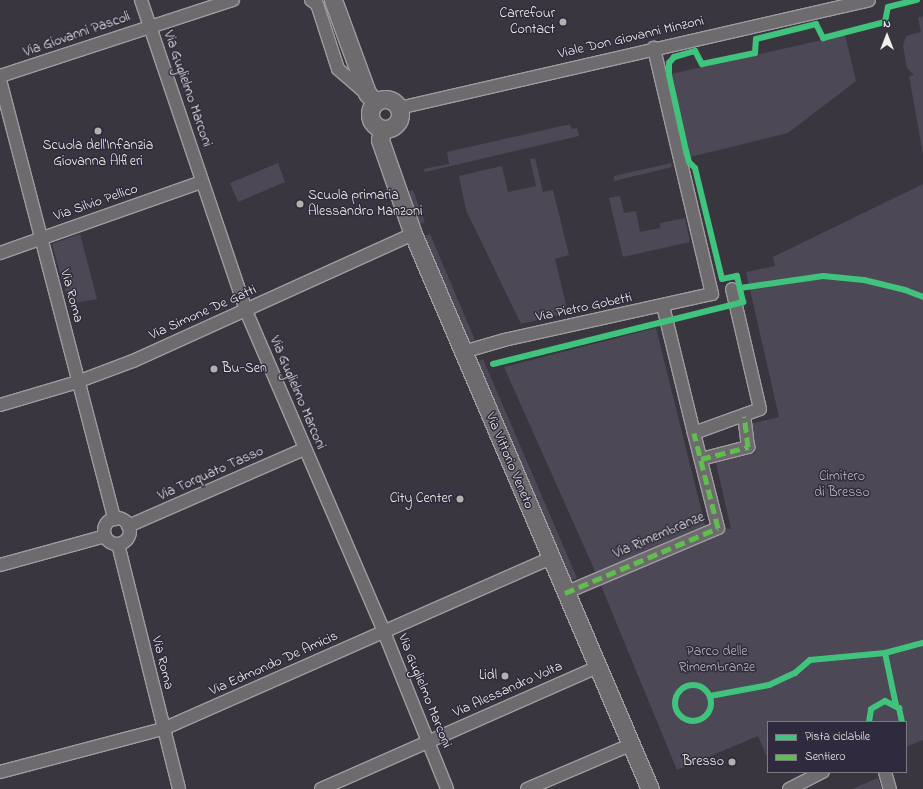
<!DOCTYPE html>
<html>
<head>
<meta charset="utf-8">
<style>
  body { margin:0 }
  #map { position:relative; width:923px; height:789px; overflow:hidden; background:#393640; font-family:"Indie Flower",sans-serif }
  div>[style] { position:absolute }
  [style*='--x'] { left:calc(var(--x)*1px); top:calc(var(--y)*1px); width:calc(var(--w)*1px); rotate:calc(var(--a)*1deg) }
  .green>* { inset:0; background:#4d4856 }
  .roads { filter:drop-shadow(1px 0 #9e9c9f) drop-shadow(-1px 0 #9e9c9f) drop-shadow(0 1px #9e9c9f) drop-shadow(0 -1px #9e9c9f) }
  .street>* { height:12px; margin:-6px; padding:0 6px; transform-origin:6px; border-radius:6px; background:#6d6b6d }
  .street>.ring { margin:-6px; padding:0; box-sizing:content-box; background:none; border:12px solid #6d6b6d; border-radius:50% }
  .secondary>* { height:17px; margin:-8.5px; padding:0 8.5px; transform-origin:8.5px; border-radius:8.5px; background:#6d6b6d }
  .secondary>.ring { margin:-8.5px; padding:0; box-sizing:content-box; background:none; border:17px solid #6d6b6d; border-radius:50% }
  .quiet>* { height:5px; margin-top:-2.5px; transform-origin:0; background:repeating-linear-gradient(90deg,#5fbe4e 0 10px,transparent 0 15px) }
  .cycleway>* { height:6px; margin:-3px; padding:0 3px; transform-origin:3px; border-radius:3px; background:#40c37c }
  .cycleway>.ring { margin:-3px; padding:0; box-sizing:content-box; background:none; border:6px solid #40c37c; border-radius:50% }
  .dots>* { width:11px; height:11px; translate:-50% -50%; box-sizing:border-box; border:2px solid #2f2a3d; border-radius:50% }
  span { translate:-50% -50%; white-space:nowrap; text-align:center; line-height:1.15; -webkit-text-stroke:3px #2f2a3d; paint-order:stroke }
  .poi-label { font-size:14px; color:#f4f1e8 }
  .right { translate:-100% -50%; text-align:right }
  .left { translate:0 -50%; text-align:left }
  .street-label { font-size:14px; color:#f4f1e8 }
  .park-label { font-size:14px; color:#bbb7b6 }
  .legend { position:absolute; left:767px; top:721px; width:140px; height:52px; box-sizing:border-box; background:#2f2a3d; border:1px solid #7e7a81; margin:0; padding:5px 7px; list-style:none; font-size:12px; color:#f4f1e8 }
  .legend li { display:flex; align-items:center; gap:8px; height:20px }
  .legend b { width:20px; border:1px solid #7e7a81 }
  .north { position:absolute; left:867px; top:16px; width:40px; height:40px; -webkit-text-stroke:3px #2f2a3d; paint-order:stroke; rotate:0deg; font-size:11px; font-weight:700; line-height:16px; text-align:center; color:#f4f1e8 }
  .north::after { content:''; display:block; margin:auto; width:14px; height:18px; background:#f4f1e8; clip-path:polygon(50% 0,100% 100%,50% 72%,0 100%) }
</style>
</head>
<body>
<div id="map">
  <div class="green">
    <div style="clip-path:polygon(923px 16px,923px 154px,909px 76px,914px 75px,907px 68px,903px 46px,906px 36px,921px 32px,918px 18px)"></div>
    <div style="clip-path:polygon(845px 35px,856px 81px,788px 133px,690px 157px,671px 74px)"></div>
    <div style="clip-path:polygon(566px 125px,570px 125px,572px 129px,577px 128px,579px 136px,425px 172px,423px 169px,449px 164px,447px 152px)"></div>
    <div style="clip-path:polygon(535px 158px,543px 192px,553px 190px,569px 255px,555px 259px,568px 313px,521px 324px,466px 210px,459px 176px,502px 166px,508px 192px,536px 186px,530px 159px)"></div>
    <div style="clip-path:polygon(278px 163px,285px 182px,238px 202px,230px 183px)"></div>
    <div style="clip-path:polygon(671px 163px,672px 167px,614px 181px,614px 176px)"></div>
    <div style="clip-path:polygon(923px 184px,923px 740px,906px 747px,906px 722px,768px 722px,768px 759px,758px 736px,677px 770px,595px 571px,504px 367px,656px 328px,705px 525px,731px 529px,716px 463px,755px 453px,749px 424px,779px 417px,746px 272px,775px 266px,773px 257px)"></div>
    <div style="clip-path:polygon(413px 190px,425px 222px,417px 225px,405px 193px)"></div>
    <div style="clip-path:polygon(620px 196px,624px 213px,636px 211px,640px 232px,660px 228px,660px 223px,685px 218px,690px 242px,623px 257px,609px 198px)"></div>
    <div style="clip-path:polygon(80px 234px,97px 299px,69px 304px,52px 244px)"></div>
    <div style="clip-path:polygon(430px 234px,475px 340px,468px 343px,423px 237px)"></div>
    <div style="clip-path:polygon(483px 359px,577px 578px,570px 581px,476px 362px)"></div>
    <div style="clip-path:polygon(878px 778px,882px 789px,852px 789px)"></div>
  </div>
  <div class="roads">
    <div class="street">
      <div style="--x:141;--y:0;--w:328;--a:71.3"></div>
      <div style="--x:246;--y:311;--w:349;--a:66.7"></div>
      <div style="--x:384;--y:632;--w:169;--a:68.1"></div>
      <div style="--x:311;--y:0;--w:7;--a:34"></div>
      <div style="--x:317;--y:4;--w:68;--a:72.1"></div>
      <div style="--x:338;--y:69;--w:37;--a:41"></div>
      <div style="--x:0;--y:76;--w:245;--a:-18.1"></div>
      <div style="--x:0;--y:80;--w:454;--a:75.4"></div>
      <div style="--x:399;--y:108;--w:482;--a:-12.9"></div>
      <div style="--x:0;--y:253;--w:214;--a:-19.4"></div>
      <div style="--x:663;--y:306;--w:131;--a:76.3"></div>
      <div style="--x:694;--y:433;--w:70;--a:-20"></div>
      <div style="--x:760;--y:409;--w:123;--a:-103.1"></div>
      <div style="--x:463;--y:352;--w:43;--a:-16.3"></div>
      <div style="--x:504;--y:340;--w:213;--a:-12.5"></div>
      <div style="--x:712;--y:294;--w:253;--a:-103.3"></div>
      <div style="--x:0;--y:405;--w:80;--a:-16.6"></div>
      <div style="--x:77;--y:382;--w:60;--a:-20.6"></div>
      <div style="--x:133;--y:361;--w:307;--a:-24.4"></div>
      <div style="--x:701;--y:459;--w:49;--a:-14.3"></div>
      <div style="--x:748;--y:447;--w:31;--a:-97"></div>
      <div class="ring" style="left:104px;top:518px;width:14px;height:14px"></div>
      <div style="--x:128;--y:526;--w:192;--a:-23.6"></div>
      <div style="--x:118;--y:544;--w:252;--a:76"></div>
      <div style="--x:0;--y:565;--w:109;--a:-15.4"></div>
      <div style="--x:565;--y:593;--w:166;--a:-23"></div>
      <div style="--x:718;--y:528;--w:98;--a:-104.2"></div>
      <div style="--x:0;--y:772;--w:169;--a:-14.8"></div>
      <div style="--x:163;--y:729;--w:424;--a:-23.8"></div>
      <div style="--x:885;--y:772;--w:18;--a:74"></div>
      <div style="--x:321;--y:789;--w:302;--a:-23.8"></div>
      <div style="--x:527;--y:789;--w:112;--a:-23.1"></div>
      <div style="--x:789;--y:789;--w:38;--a:-27"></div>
    </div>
    <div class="secondary">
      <div style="--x:333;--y:0;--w:99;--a:69.9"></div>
      <div style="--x:367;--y:93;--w:12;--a:48"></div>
      <div class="ring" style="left:370px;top:99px;width:13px;height:13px"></div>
      <div style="--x:382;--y:129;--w:11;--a:100"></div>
      <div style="--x:380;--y:140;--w:100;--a:70.7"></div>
      <div style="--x:413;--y:234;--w:603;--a:66.88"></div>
    </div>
  </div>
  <div class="quiet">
    <div style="--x:701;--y:459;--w:49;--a:-14.3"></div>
    <div style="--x:748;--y:447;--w:31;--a:-97"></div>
    <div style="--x:565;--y:593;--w:166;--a:-23"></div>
    <div style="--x:718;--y:528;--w:98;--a:-104.2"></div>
  </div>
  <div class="cycleway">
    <div style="--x:740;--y:288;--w:84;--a:-8.2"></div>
    <div style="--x:823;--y:276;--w:41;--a:5.6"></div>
    <div style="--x:864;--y:280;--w:42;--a:13.7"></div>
    <div style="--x:905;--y:290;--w:19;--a:21"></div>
    <div style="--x:493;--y:364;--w:258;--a:-13.9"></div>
    <div style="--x:743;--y:302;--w:27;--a:-103"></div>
    <div style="--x:737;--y:276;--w:15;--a:169"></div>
    <div style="--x:722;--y:279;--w:114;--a:-103.7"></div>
    <div style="--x:695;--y:168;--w:8;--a:-135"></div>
    <div style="--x:689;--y:162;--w:11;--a:-105"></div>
    <div style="--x:686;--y:151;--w:78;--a:-102.6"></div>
    <div style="--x:669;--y:75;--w:12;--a:-90"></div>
    <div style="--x:669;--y:63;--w:8;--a:-50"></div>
    <div style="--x:674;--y:57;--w:22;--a:-16"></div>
    <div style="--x:695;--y:51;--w:15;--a:62"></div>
    <div style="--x:702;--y:64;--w:54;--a:-11.7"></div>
    <div style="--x:755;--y:53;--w:14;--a:-86"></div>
    <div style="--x:756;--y:39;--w:62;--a:-14"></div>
    <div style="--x:816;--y:24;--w:16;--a:63"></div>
    <div style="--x:823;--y:38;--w:64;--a:-14.5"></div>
    <div style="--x:885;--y:22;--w:15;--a:-79"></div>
    <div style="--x:888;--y:7;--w:30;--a:-14"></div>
    <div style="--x:885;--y:653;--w:53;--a:78.1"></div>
    <div class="ring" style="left:675px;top:685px;width:30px;height:30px"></div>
    <div style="--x:710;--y:696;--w:60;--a:-10.6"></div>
    <div style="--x:769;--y:685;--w:29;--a:-25"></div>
    <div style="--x:795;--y:673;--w:20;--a:-41"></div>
    <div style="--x:810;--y:660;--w:75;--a:-5.3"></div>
    <div style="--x:885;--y:653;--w:39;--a:-15"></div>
    <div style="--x:869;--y:722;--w:13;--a:-81"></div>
    <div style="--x:871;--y:709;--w:16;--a:-30"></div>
    <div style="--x:885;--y:701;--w:16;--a:27"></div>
    <div style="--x:899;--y:708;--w:14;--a:78"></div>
  </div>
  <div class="dots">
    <div style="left:563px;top:22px;background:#b3b0ad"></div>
    <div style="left:98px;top:131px;background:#b3b0ad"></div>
    <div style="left:300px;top:204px;background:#b3b0ad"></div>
    <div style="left:214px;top:369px;background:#b3b0ad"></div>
    <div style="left:460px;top:499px;background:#b3b0ad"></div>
    <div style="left:505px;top:676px;background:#b3b0ad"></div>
    <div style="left:732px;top:762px;background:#b3b0ad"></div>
  </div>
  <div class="poi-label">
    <span class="right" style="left:555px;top:22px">Carrefour<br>Contact</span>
    <span style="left:98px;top:154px">Scuola dell'Infanzia<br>Giovanna Alfieri</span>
    <span class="left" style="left:308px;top:204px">Scuola primaria<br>Alessandro Manzoni</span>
    <span class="left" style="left:222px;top:369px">Bu-Sen</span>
    <span class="right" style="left:452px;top:499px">City Center</span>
    <span class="right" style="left:497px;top:676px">Lidl</span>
    <span class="right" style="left:724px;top:762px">Bresso</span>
  </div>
  <div class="street-label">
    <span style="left:77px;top:35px;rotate:-19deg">Via Giovanni Pascoli</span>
    <span style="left:631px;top:38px;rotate:-13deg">Viale Don Giovanni Minzoni</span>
    <span style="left:187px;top:89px;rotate:71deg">Via Guglielmo Marconi</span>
    <span style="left:96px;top:203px;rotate:-19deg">Via Silvio Pellico</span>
    <span style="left:71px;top:296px;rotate:75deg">Via Roma</span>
    <span style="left:584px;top:308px;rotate:-12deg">Via Pietro Gobetti</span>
    <span style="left:203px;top:313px;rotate:-24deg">Via Simone De Gatti</span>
    <span style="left:297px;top:393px;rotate:67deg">Via Guglielmo Marconi</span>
    <span style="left:509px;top:461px;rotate:67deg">Via Vittorio Veneto</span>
    <span style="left:211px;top:474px;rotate:-24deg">Via Torquato Tasso</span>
    <span style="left:659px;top:536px;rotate:-23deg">Via Rimembranze</span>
    <span style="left:162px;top:663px;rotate:76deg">Via Roma</span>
    <span style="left:274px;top:664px;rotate:-24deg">Via Edmondo De Amicis</span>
    <span style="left:508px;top:690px;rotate:-24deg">Via Alessandro Volta</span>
    <span style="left:424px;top:691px;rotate:68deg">Via Guglielmo Marconi</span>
  </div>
  <div class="park-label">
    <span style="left:842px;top:485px">Cimitero<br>di Bresso</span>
    <span style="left:717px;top:660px">Parco delle<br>Rimembranze</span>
  </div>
  <ul class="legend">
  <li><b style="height:5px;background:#40c37c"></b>Pista ciclabile</li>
  <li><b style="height:5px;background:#5fbe4e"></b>Sentiero</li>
  </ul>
  <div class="north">N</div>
</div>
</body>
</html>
